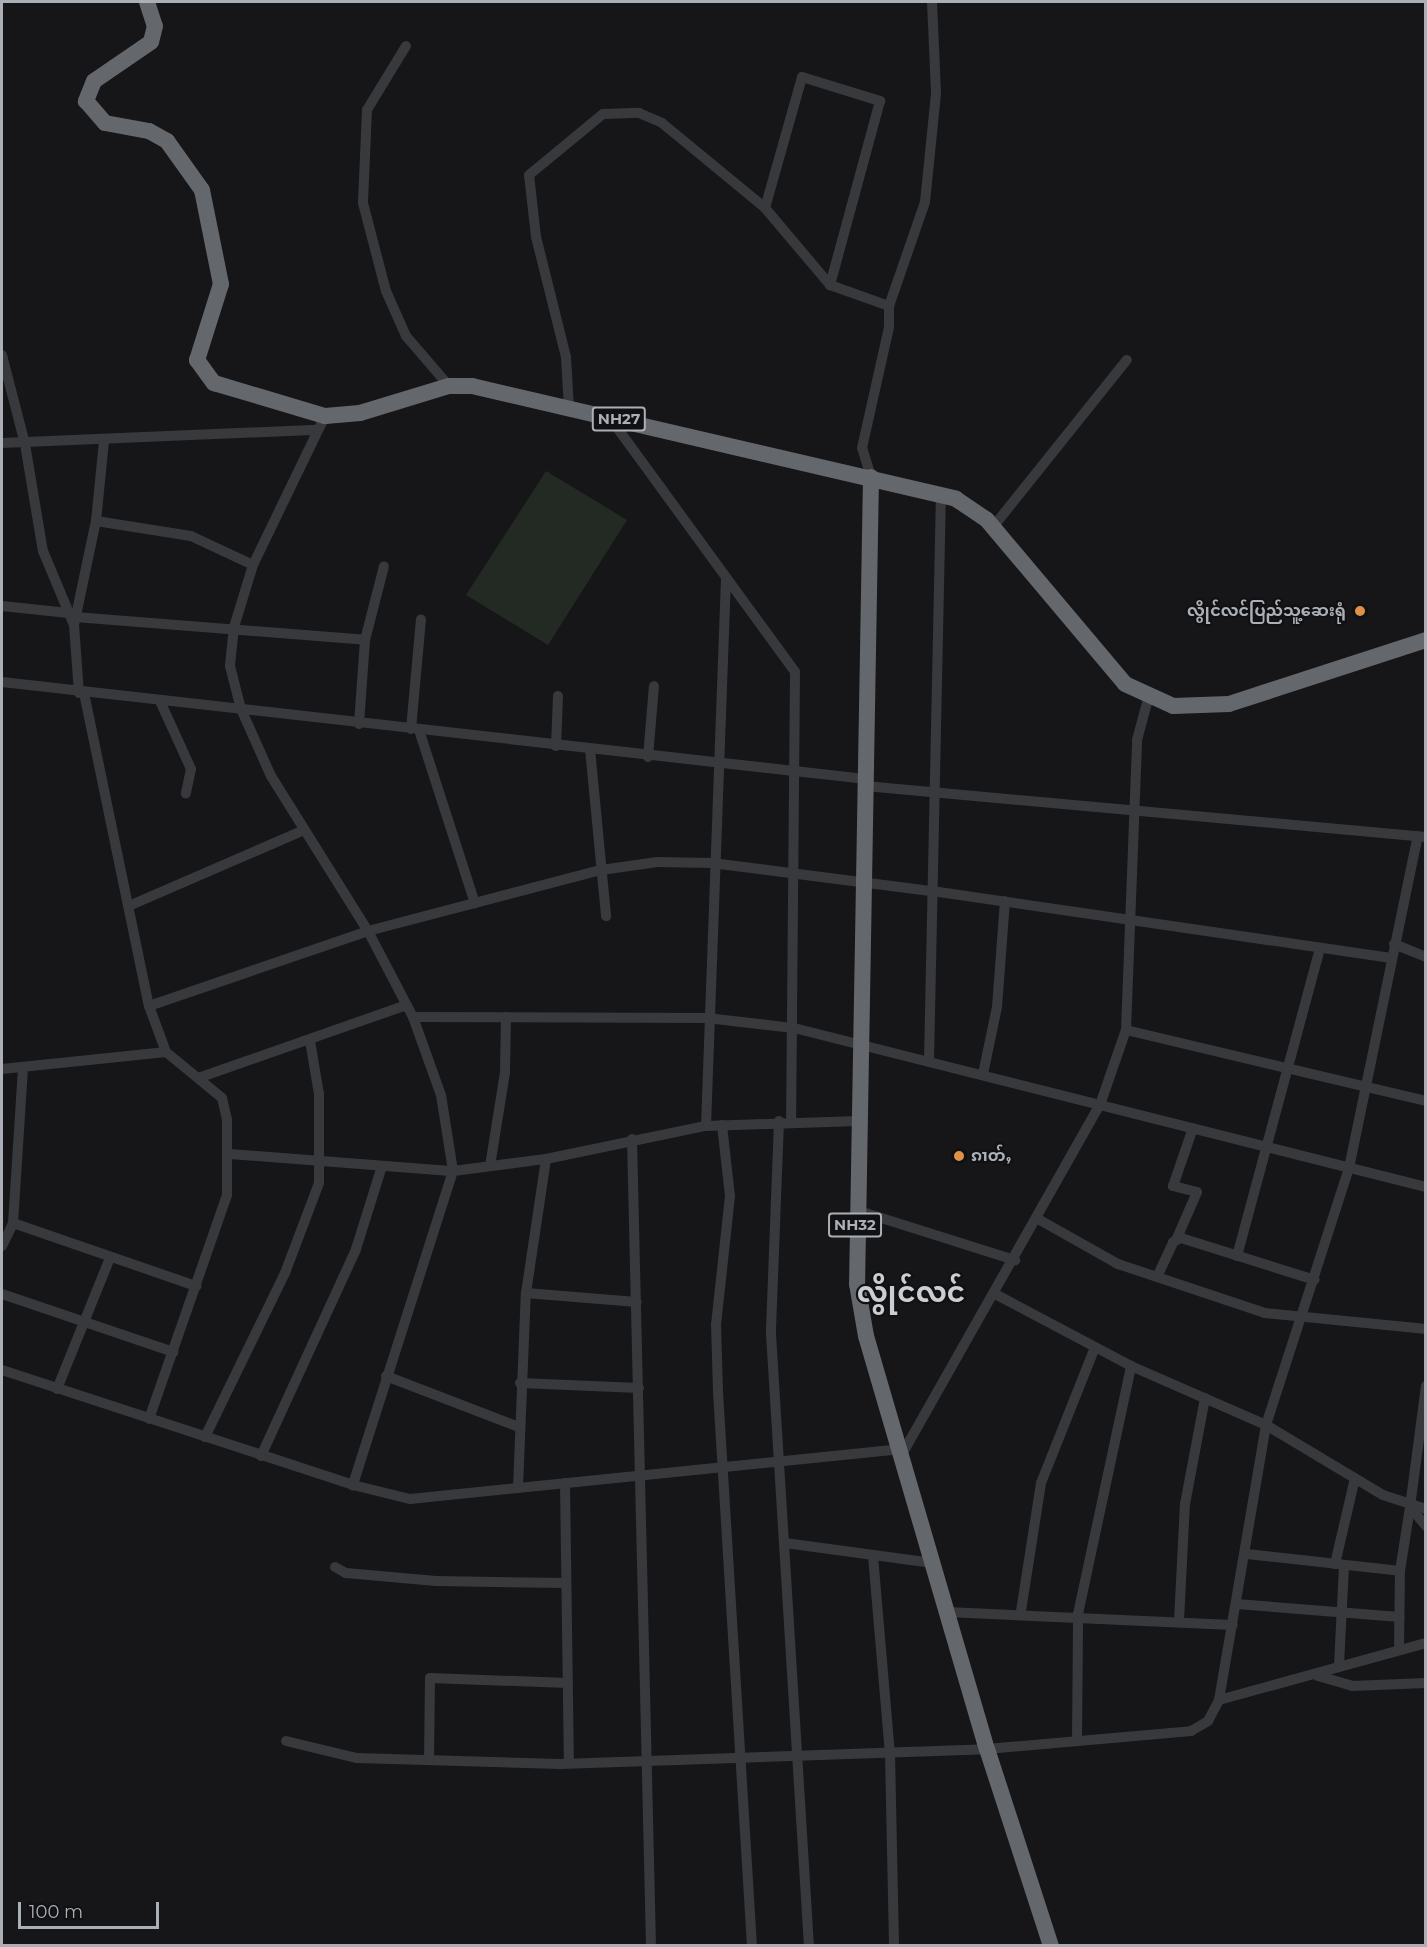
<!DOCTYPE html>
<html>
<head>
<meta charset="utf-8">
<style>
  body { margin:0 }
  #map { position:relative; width:1427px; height:1947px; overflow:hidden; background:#161618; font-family:Montserrat,"Noto Sans Myanmar",sans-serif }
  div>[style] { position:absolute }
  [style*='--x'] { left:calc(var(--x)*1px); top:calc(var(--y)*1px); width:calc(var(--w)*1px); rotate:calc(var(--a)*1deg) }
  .green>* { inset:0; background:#232a23 }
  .minor>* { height:10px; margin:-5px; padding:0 5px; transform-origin:5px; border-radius:5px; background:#38393c }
  .highway>* { height:16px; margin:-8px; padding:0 8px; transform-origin:8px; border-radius:8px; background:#64686d }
  .dots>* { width:16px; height:16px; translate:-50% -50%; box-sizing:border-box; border:3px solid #111113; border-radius:50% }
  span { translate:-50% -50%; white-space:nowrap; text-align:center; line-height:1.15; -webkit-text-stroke:4.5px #111113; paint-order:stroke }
  .shield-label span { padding:2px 4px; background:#111113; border:2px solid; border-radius:4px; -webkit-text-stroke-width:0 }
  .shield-label { font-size:15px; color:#aab0b6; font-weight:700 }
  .poi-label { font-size:16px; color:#aab0b6; font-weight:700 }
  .right { translate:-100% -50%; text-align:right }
  .left { translate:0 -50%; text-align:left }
  .town-label { font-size:28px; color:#caced3; font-weight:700 }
  .frame { position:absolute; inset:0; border:3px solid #aab0b6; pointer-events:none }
  .scale { position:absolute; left:18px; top:1902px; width:141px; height:27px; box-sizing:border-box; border:3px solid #aab0b6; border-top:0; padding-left:8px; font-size:18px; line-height:21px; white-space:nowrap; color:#aab0b6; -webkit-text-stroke:4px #111113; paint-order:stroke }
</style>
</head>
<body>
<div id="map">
  <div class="green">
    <div style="clip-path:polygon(546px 471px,627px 520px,548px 645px,466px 595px)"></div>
  </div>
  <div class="minor">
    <div style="--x:406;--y:46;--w:75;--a:121.4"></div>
    <div style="--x:367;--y:110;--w:93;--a:92.5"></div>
    <div style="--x:363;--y:203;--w:91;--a:75.4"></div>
    <div style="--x:386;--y:291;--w:49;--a:66"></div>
    <div style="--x:406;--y:336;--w:66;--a:49.3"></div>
    <div style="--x:765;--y:208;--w:136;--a:-74.2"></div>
    <div style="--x:802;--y:77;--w:82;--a:17.1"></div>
    <div style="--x:880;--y:101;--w:191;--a:105.2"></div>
    <div style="--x:2;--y:355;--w:92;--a:75.5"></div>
    <div style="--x:25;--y:444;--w:109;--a:80.5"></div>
    <div style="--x:43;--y:551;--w:80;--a:67.3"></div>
    <div style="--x:569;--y:408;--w:51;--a:-93.4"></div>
    <div style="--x:566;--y:357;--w:124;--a:-104"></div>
    <div style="--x:536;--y:237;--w:62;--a:-96.4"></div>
    <div style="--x:529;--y:175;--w:96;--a:-39.5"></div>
    <div style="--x:603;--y:114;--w:36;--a:-2"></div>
    <div style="--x:639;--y:113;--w:25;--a:23"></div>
    <div style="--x:662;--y:123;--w:134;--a:39.5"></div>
    <div style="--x:765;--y:208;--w:101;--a:49.8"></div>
    <div style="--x:830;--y:285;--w:63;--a:19.6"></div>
    <div style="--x:325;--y:416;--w:165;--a:115.8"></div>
    <div style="--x:253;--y:565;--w:65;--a:107"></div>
    <div style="--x:234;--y:627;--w:39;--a:96"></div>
    <div style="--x:230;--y:666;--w:44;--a:75.7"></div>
    <div style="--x:241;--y:709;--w:73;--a:65.9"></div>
    <div style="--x:271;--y:776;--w:183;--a:58"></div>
    <div style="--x:368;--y:931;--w:97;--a:62.4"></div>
    <div style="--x:413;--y:1017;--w:83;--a:70.3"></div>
    <div style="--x:441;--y:1095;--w:77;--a:81"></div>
    <div style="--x:453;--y:1171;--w:330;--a:107.7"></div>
    <div style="--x:610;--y:418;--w:314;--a:53.9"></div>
    <div style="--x:795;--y:672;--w:449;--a:90.5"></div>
    <div style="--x:2;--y:443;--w:316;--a:-2.4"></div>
    <div style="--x:871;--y:477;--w:30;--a:-107"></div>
    <div style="--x:862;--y:448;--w:124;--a:-77.4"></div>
    <div style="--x:889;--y:327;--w:21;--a:-90"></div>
    <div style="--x:889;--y:306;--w:110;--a:-70.9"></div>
    <div style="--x:925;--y:202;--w:110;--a:-84.2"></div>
    <div style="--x:936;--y:93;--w:91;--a:-92.5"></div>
    <div style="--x:96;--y:521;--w:96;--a:9"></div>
    <div style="--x:191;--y:536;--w:68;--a:25.1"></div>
    <div style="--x:993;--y:527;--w:214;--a:-51.3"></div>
    <div style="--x:2;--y:606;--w:67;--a:6"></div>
    <div style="--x:75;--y:617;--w:291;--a:4.5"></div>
    <div style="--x:2;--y:682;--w:868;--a:6.41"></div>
    <div style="--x:79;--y:693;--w:68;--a:-94.2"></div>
    <div style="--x:74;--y:625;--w:106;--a:-78.1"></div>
    <div style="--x:96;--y:521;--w:80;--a:-84.3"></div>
    <div style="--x:84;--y:693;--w:320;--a:78.3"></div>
    <div style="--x:149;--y:1006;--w:49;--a:69.7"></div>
    <div style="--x:166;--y:1052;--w:72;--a:39.4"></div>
    <div style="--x:222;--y:1098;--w:23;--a:77"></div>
    <div style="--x:227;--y:1120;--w:75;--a:90"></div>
    <div style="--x:227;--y:1195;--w:237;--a:109.2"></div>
    <div style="--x:160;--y:701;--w:75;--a:65.5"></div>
    <div style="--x:191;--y:769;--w:25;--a:102"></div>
    <div style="--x:359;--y:724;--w:84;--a:-85.9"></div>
    <div style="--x:365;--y:640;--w:76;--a:-75.6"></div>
    <div style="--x:411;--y:729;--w:110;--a:-84.8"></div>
    <div style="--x:419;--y:730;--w:182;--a:72.1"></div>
    <div style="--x:556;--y:746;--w:50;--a:-87.7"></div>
    <div style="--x:590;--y:749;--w:168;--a:84.5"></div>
    <div style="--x:648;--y:757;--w:71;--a:-85.2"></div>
    <div style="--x:865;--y:786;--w:563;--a:5.19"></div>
    <div style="--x:131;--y:905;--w:189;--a:-23.4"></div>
    <div style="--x:1394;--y:944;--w:35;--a:22"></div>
    <div style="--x:149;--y:1006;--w:231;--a:-18.9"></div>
    <div style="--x:368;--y:931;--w:241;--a:-14.7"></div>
    <div style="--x:601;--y:870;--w:57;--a:-8.1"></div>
    <div style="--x:657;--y:862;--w:55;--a:1"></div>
    <div style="--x:712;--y:863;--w:222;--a:7.3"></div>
    <div style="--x:932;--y:891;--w:464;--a:8.3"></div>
    <div style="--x:413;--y:1017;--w:294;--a:0.2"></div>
    <div style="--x:707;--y:1018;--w:88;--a:6.6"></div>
    <div style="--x:794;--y:1028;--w:652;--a:14.12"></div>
    <div style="--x:1126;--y:1030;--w:308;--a:13.3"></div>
    <div style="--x:929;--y:1060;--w:566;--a:-88.79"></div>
    <div style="--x:2;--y:1069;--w:165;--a:-5.9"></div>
    <div style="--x:983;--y:1074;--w:68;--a:-78.2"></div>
    <div style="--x:997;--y:1007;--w:106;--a:-85.7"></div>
    <div style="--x:201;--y:1077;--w:218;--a:-19.3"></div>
    <div style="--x:779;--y:1121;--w:213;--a:92.2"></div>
    <div style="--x:771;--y:1334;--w:613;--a:86.45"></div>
    <div style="--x:722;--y:1125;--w:71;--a:83.6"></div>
    <div style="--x:730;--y:1196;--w:129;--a:96.2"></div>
    <div style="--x:716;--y:1324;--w:68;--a:88.3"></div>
    <div style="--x:718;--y:1392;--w:555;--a:86.49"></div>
    <div style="--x:706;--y:1126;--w:549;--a:-87.91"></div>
    <div style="--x:632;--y:1139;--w:807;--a:88.65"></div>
    <div style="--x:230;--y:1154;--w:224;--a:4.4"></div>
    <div style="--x:453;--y:1171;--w:94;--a:-7.4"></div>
    <div style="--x:546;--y:1159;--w:163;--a:-11.7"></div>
    <div style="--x:706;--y:1126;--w:152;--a:-1.9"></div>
    <div style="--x:490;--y:1166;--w:95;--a:-80.9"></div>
    <div style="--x:505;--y:1072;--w:55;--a:-89"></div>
    <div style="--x:856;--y:1210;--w:167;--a:17.5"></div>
    <div style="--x:1038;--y:1219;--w:92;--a:29.4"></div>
    <div style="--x:1118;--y:1264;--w:155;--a:18.4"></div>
    <div style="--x:1265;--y:1313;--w:162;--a:5.7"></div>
    <div style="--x:13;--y:1223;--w:194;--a:19"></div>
    <div style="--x:1177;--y:1238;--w:50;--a:-66.5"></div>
    <div style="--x:1197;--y:1192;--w:25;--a:-166"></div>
    <div style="--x:1173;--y:1186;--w:61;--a:-71"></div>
    <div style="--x:2;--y:1246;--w:25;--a:-64"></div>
    <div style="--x:13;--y:1223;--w:153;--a:-86.3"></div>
    <div style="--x:1237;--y:1256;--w:314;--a:-74.9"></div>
    <div style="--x:1157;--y:1277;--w:38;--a:-65"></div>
    <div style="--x:1173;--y:1242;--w:9;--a:-27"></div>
    <div style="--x:1181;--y:1238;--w:140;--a:17.4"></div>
    <div style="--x:526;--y:1293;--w:111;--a:4.6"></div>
    <div style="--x:2;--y:1294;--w:181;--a:18.7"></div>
    <div style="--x:997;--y:1295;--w:152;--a:27.9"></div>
    <div style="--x:1131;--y:1366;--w:147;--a:23.6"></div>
    <div style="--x:1266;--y:1425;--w:136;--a:30.9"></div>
    <div style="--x:1383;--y:1495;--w:45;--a:18"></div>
    <div style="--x:2;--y:1370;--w:369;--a:18.1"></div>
    <div style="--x:353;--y:1485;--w:59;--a:13.8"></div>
    <div style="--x:410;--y:1499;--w:492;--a:-5.8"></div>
    <div style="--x:386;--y:1376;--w:142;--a:21"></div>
    <div style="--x:520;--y:1383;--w:119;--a:2.4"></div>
    <div style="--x:57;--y:1389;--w:139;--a:-68"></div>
    <div style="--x:205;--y:1437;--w:182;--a:-64"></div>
    <div style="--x:285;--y:1273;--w:96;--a:-69.3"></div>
    <div style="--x:319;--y:1183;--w:89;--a:-90"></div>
    <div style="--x:319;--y:1094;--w:54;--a:-99.6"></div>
    <div style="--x:261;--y:1456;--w:228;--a:-65.3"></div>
    <div style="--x:356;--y:1249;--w:87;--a:-72.6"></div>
    <div style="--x:901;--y:1456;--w:407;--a:-60.5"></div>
    <div style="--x:1101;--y:1102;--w:76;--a:-70.9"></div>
    <div style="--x:1126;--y:1030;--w:290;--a:-87.8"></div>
    <div style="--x:1137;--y:740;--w:42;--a:-75"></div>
    <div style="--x:565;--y:1483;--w:280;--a:89.2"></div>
    <div style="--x:518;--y:1488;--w:195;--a:-87.7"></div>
    <div style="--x:526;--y:1293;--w:135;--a:-81.5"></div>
    <div style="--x:1410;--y:1507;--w:122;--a:-82.5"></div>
    <div style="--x:785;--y:1543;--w:149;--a:7.7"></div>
    <div style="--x:1247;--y:1554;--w:154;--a:6.3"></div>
    <div style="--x:873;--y:1556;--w:199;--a:85.1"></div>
    <div style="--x:890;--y:1754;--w:192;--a:88.8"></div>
    <div style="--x:1335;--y:1564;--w:88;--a:-76.9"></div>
    <div style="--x:335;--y:1567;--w:13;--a:29"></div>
    <div style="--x:346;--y:1573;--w:90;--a:5.1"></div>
    <div style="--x:436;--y:1581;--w:130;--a:0.9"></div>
    <div style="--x:1237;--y:1604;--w:163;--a:4.6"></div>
    <div style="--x:1021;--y:1611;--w:130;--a:-81.1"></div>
    <div style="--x:1041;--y:1483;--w:146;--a:-68.3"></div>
    <div style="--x:947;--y:1612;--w:286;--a:2.6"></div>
    <div style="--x:1179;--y:1621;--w:117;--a:-87.1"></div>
    <div style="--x:1185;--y:1504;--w:108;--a:-79.3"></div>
    <div style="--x:1399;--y:1649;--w:78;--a:-89.3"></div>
    <div style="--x:1400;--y:1571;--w:65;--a:-81.1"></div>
    <div style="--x:1410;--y:1507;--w:25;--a:50"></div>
    <div style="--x:1339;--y:1665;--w:100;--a:-87.1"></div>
    <div style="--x:1318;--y:1676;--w:35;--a:16"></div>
    <div style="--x:1352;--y:1686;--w:74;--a:-2.3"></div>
    <div style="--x:1219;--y:1700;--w:215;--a:-15.4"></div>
    <div style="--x:1077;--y:1740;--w:126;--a:-89.5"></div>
    <div style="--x:1078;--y:1614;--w:254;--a:-77.9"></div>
    <div style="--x:286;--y:1741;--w:73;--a:13.5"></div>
    <div style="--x:357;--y:1758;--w:204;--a:1.7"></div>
    <div style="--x:561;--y:1764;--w:426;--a:-2"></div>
    <div style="--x:987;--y:1749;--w:205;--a:-5"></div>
    <div style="--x:1191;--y:1731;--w:20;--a:-30"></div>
    <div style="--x:1208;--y:1721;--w:24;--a:-62"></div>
    <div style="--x:1219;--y:1700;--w:279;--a:-80.3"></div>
    <div style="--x:1266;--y:1425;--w:270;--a:-72.1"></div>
    <div style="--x:1349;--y:1168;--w:339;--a:-78.3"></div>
    <div style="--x:429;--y:1760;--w:82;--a:-89.3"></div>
    <div style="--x:430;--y:1678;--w:138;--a:2.1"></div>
  </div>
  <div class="highway">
    <div style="--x:147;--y:2;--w:25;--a:72"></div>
    <div style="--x:155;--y:26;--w:16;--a:104"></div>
    <div style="--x:151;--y:42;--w:69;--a:145.6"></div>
    <div style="--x:94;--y:81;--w:22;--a:112"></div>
    <div style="--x:86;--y:101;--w:29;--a:49"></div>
    <div style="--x:105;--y:123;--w:45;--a:10.3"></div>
    <div style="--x:149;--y:131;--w:21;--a:29"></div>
    <div style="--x:167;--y:141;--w:60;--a:54.5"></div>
    <div style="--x:202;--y:190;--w:96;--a:78.6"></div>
    <div style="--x:221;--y:284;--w:80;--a:107.5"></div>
    <div style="--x:197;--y:360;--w:29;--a:54"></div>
    <div style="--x:214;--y:383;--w:116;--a:16.6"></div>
    <div style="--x:325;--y:416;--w:35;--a:-5"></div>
    <div style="--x:360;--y:413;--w:93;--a:-16.9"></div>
    <div style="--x:449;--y:386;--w:23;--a:0"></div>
    <div style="--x:472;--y:386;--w:497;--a:13.1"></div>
    <div style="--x:956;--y:499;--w:37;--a:34"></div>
    <div style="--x:987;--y:520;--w:214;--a:49.9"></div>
    <div style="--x:1125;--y:684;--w:53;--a:24.6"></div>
    <div style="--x:1173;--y:706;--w:56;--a:-2"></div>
    <div style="--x:1229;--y:704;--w:207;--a:-18"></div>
    <div style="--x:871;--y:477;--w:807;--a:90.99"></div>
    <div style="--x:857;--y:1284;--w:53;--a:80.2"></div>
    <div style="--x:866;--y:1336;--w:430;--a:73.7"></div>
    <div style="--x:987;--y:1749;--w:207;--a:72"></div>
  </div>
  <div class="dots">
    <div style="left:1360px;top:611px;background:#df9147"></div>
    <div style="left:959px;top:1156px;background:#df9147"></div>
  </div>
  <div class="shield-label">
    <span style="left:619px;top:419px">NH27</span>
    <span style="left:855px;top:1225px">NH32</span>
  </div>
  <div class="poi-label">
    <span class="right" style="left:1346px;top:611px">လွိုင်လင်ပြည်သူ့ဆေးရုံ</span>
    <span class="left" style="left:971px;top:1156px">ၵၢတ်ႇ</span>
  </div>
  <div class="town-label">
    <span style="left:911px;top:1292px">လွိုင်လင်</span>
  </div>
  <div class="frame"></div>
  <div class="scale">100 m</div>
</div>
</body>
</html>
